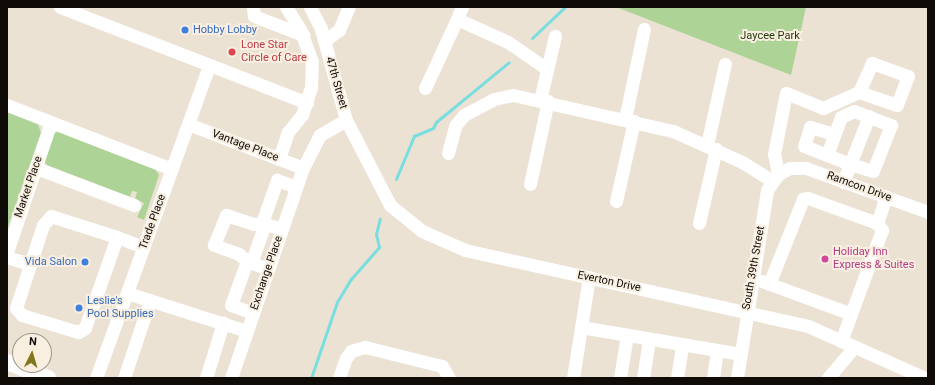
<!DOCTYPE html>
<html>
<head>
<meta charset="utf-8">
<style>
  body { margin:0 }
  #map { position:relative; width:935px; height:385px; overflow:hidden; background:#ece2d4; font-family:Roboto,sans-serif }
  div>[style] { position:absolute }
  [style*='--x'] { left:calc(var(--x)*1px); top:calc(var(--y)*1px); width:calc(var(--w)*1px); rotate:calc(var(--a)*1deg) }
  .green>* { inset:0; background:#add397 }
  .stream>* { height:3px; margin:-1.5px; padding:0 1.5px; transform-origin:1.5px; border-radius:1.5px; background:#78dedf }
  .minor>* { height:13px; margin:-6.5px; padding:0 6.5px; transform-origin:6.5px; border-radius:6.5px; background:#fff }
  .major>* { height:16px; margin:-8px; padding:0 8px; transform-origin:8px; border-radius:8px; background:#fff }
  .dots>* { width:11px; height:11px; translate:-50% -50%; box-sizing:border-box; border:2px solid #f9efe1; border-radius:50% }
  span { translate:-50% -50%; white-space:nowrap; text-align:center; line-height:1.15; -webkit-text-stroke:4px #f9efe1; paint-order:stroke }
  .shop-label { font-size:11px; color:#366cbe }
  .left { translate:0 -50%; text-align:left }
  .right { translate:-100% -50%; text-align:right }
  .park-label { font-size:11px; color:#1e3609 }
  .health-label { font-size:11px; color:#be3a42 }
  .street-label { font-size:11px; color:#0f0c08 }
  .hotel-label { font-size:11px; color:#b23c85 }
  .frame { position:absolute; inset:0; border:8px solid #0f0c08; pointer-events:none }
  .north { position:absolute; left:12px; top:333px; width:40px; height:40px; box-sizing:border-box; background:#f9efe1; border:1px solid #9b948a; border-radius:50%; rotate:5deg; font-size:11px; font-weight:700; line-height:16px; text-align:center; color:#0f0c08 }
  .north::after { content:''; display:block; margin:auto; width:14px; height:18px; background:#82771b; clip-path:polygon(50% 0,100% 100%,50% 72%,0 100%) }
</style>
</head>
<body>
<div id="map">
  <div class="green">
    <div style="clip-path:polygon(616px 7px,806px 7px,791px 75px)"></div>
    <div style="clip-path:polygon(7px 110px,37px 121px,41px 133px,7px 229px)"></div>
    <div style="clip-path:polygon(61px 131px,154px 168px,159px 175px,144px 220px,137px 217px,144px 203px,135px 199px,137px 192px,132px 191px,130px 197px,47px 165px,44px 161px,54px 133px)"></div>
  </div>
  <div class="stream">
    <div style="--x:532;--y:38;--w:45;--a:-43.2"></div>
    <div style="--x:396;--y:179;--w:47;--a:-67.3"></div>
    <div style="--x:414;--y:136;--w:21;--a:-23"></div>
    <div style="--x:433;--y:128;--w:7;--a:-63"></div>
    <div style="--x:436;--y:122;--w:94;--a:-39.4"></div>
    <div style="--x:311;--y:378;--w:80;--a:-71.1"></div>
    <div style="--x:337;--y:302;--w:27;--a:-59"></div>
    <div style="--x:351;--y:279;--w:43;--a:-48.8"></div>
    <div style="--x:379;--y:247;--w:13;--a:-103"></div>
    <div style="--x:376;--y:234;--w:16;--a:-76"></div>
  </div>
  <div class="minor">
    <div style="--x:60;--y:7;--w:265;--a:21.2"></div>
    <div style="--x:253;--y:7;--w:9;--a:84"></div>
    <div style="--x:254;--y:16;--w:53;--a:21.2"></div>
    <div style="--x:310;--y:7;--w:25;--a:63"></div>
    <div style="--x:321;--y:29;--w:94;--a:74.6"></div>
    <div style="--x:346;--y:120;--w:96;--a:62.6"></div>
    <div style="--x:390;--y:205;--w:41;--a:39.1"></div>
    <div style="--x:422;--y:231;--w:47;--a:23.8"></div>
    <div style="--x:465;--y:250;--w:351;--a:12.5"></div>
    <div style="--x:808;--y:326;--w:128;--a:24"></div>
    <div style="--x:462;--y:7;--w:13;--a:113"></div>
    <div style="--x:457;--y:19;--w:56;--a:24.3"></div>
    <div style="--x:508;--y:42;--w:47;--a:34.7"></div>
    <div style="--x:324;--y:41;--w:19;--a:-36"></div>
    <div style="--x:339;--y:30;--w:25;--a:-67"></div>
    <div style="--x:425;--y:88;--w:76;--a:-65.1"></div>
    <div style="--x:540;--y:100;--w:66;--a:-76.8"></div>
    <div style="--x:7;--y:105;--w:177;--a:21.2"></div>
    <div style="--x:625;--y:119;--w:92;--a:-78.1"></div>
    <div style="--x:188;--y:124;--w:123;--a:20.9"></div>
    <div style="--x:707;--y:145;--w:83;--a:-77.5"></div>
    <div style="--x:448;--y:153;--w:28;--a:-75"></div>
    <div style="--x:455;--y:126;--w:14;--a:-51"></div>
    <div style="--x:464;--y:115;--w:34;--a:-28"></div>
    <div style="--x:494;--y:99;--w:19;--a:-12"></div>
    <div style="--x:513;--y:95;--w:164;--a:12.7"></div>
    <div style="--x:673;--y:131;--w:76;--a:24.2"></div>
    <div style="--x:742;--y:162;--w:36;--a:32"></div>
    <div style="--x:827;--y:155;--w:40;--a:-69.8"></div>
    <div style="--x:841;--y:117;--w:14;--a:-25"></div>
    <div style="--x:854;--y:111;--w:40;--a:21"></div>
    <div style="--x:891;--y:125;--w:49;--a:111.4"></div>
    <div style="--x:873;--y:171;--w:24;--a:-163"></div>
    <div style="--x:850;--y:164;--w:49;--a:-158.6"></div>
    <div style="--x:804;--y:146;--w:20;--a:-72"></div>
    <div style="--x:810;--y:127;--w:25;--a:16"></div>
    <div style="--x:279;--y:159;--w:28;--a:-72"></div>
    <div style="--x:288;--y:132;--w:22;--a:-51"></div>
    <div style="--x:302;--y:115;--w:28;--a:-72"></div>
    <div style="--x:311;--y:88;--w:26;--a:-88"></div>
    <div style="--x:312;--y:62;--w:33;--a:-110"></div>
    <div style="--x:301;--y:31;--w:28;--a:-122"></div>
    <div style="--x:36;--y:168;--w:105;--a:20.7"></div>
    <div style="--x:778;--y:174;--w:20;--a:-101"></div>
    <div style="--x:774;--y:154;--w:62;--a:-78.9"></div>
    <div style="--x:786;--y:93;--w:40;--a:22"></div>
    <div style="--x:823;--y:108;--w:39;--a:-24"></div>
    <div style="--x:859;--y:92;--w:32;--a:-66"></div>
    <div style="--x:872;--y:63;--w:38;--a:20"></div>
    <div style="--x:908;--y:76;--w:31;--a:111"></div>
    <div style="--x:897;--y:105;--w:40;--a:-161.1"></div>
    <div style="--x:843;--y:182;--w:71;--a:-68.5"></div>
    <div style="--x:530;--y:184;--w:85;--a:-77.8"></div>
    <div style="--x:616;--y:201;--w:82;--a:-77.3"></div>
    <div style="--x:51;--y:216;--w:69;--a:17.7"></div>
    <div style="--x:117;--y:237;--w:96;--a:109.4"></div>
    <div style="--x:85;--y:328;--w:8;--a:150"></div>
    <div style="--x:78;--y:332;--w:59;--a:-163.1"></div>
    <div style="--x:22;--y:315;--w:9;--a:-131"></div>
    <div style="--x:16;--y:308;--w:87;--a:-72"></div>
    <div style="--x:43;--y:225;--w:12;--a:-48"></div>
    <div style="--x:699;--y:223;--w:76;--a:-77.1"></div>
    <div style="--x:877;--y:223;--w:28;--a:-71"></div>
    <div style="--x:282;--y:229;--w:21;--a:-163"></div>
    <div style="--x:262;--y:223;--w:46;--a:-70.8"></div>
    <div style="--x:277;--y:180;--w:20;--a:20"></div>
    <div style="--x:117;--y:237;--w:28;--a:21"></div>
    <div style="--x:7;--y:252;--w:137;--a:-71.3"></div>
    <div style="--x:7;--y:257;--w:22;--a:18"></div>
    <div style="--x:247;--y:261;--w:11;--a:-139"></div>
    <div style="--x:239;--y:254;--w:27;--a:-160"></div>
    <div style="--x:214;--y:245;--w:32;--a:-68"></div>
    <div style="--x:226;--y:215;--w:28;--a:18"></div>
    <div style="--x:253;--y:224;--w:9;--a:-6"></div>
    <div style="--x:251;--y:263;--w:41;--a:-70.3"></div>
    <div style="--x:762;--y:281;--w:95;--a:20.3"></div>
    <div style="--x:851;--y:314;--w:29;--a:110"></div>
    <div style="--x:769;--y:284;--w:92;--a:-68.2"></div>
    <div style="--x:803;--y:199;--w:5;--a:-11"></div>
    <div style="--x:808;--y:198;--w:73;--a:19.9"></div>
    <div style="--x:877;--y:223;--w:9;--a:54"></div>
    <div style="--x:882;--y:230;--w:90;--a:110.3"></div>
    <div style="--x:127;--y:293;--w:126;--a:17.6"></div>
    <div style="--x:253;--y:313;--w:23;--a:-160"></div>
    <div style="--x:231;--y:305;--w:47;--a:-70"></div>
    <div style="--x:247;--y:261;--w:22;--a:21"></div>
    <div style="--x:581;--y:327;--w:162;--a:9.6"></div>
    <div style="--x:96;--y:378;--w:333;--a:-70.1"></div>
    <div style="--x:124;--y:378;--w:82;--a:-71.6"></div>
    <div style="--x:206;--y:378;--w:58;--a:-72.8"></div>
    <div style="--x:231;--y:378;--w:222;--a:-71.1"></div>
    <div style="--x:303;--y:168;--w:37;--a:-63"></div>
    <div style="--x:320;--y:135;--w:30;--a:-30"></div>
    <div style="--x:339;--y:378;--w:21;--a:-71"></div>
    <div style="--x:346;--y:358;--w:9;--a:-54"></div>
    <div style="--x:351;--y:351;--w:15;--a:-16"></div>
    <div style="--x:365;--y:347;--w:79;--a:13.9"></div>
    <div style="--x:442;--y:366;--w:14;--a:60"></div>
    <div style="--x:573;--y:378;--w:102;--a:-81"></div>
    <div style="--x:620;--y:378;--w:44;--a:-80.8"></div>
    <div style="--x:643;--y:378;--w:39;--a:-81"></div>
    <div style="--x:677;--y:378;--w:33;--a:-81"></div>
    <div style="--x:713;--y:378;--w:27;--a:-82"></div>
    <div style="--x:737;--y:378;--w:190;--a:-80.9"></div>
    <div style="--x:767;--y:190;--w:19;--a:-55"></div>
    <div style="--x:778;--y:174;--w:13;--a:-27"></div>
    <div style="--x:790;--y:168;--w:16;--a:0"></div>
    <div style="--x:806;--y:168;--w:130;--a:19.8"></div>
    <div style="--x:828;--y:378;--w:40;--a:-50"></div>
  </div>
  <div class="major">
    <div style="--x:7;--y:362;--w:44;--a:21.3"></div>
  </div>
  <div class="dots">
    <div style="left:185px;top:30px;background:#3f7fe0"></div>
    <div style="left:232px;top:52px;background:#e0444e"></div>
    <div style="left:825px;top:259px;background:#d1479c"></div>
    <div style="left:85px;top:262px;background:#3f7fe0"></div>
    <div style="left:79px;top:308px;background:#3f7fe0"></div>
  </div>
  <div class="shop-label">
    <span class="left" style="left:193px;top:30px">Hobby Lobby</span>
    <span class="right" style="left:77px;top:262px">Vida Salon</span>
    <span class="left" style="left:87px;top:308px">Leslie's<br>Pool Supplies</span>
  </div>
  <div class="park-label">
    <span style="left:770px;top:36px">Jaycee Park</span>
  </div>
  <div class="health-label">
    <span class="left" style="left:241px;top:52px">Lone Star<br>Circle of Care</span>
  </div>
  <div class="street-label">
    <span style="left:336px;top:83px;rotate:74deg">47th Street</span>
    <span style="left:245px;top:146px;rotate:21deg">Vantage Place</span>
    <span style="left:29px;top:187px;rotate:-71deg">Market Place</span>
    <span style="left:859px;top:187px;rotate:20deg">Ramcon Drive</span>
    <span style="left:153px;top:222px;rotate:-70deg">Trade Place</span>
    <span style="left:754px;top:268px;rotate:-80deg">South 39th Street</span>
    <span style="left:267px;top:273px;rotate:-71deg">Exchange Place</span>
    <span style="left:609px;top:282px;rotate:12deg">Everton Drive</span>
  </div>
  <div class="hotel-label">
    <span class="left" style="left:833px;top:259px">Holiday Inn<br>Express &amp; Suites</span>
  </div>
  <div class="frame"></div>
  <div class="north">N</div>
</div>
</body>
</html>
